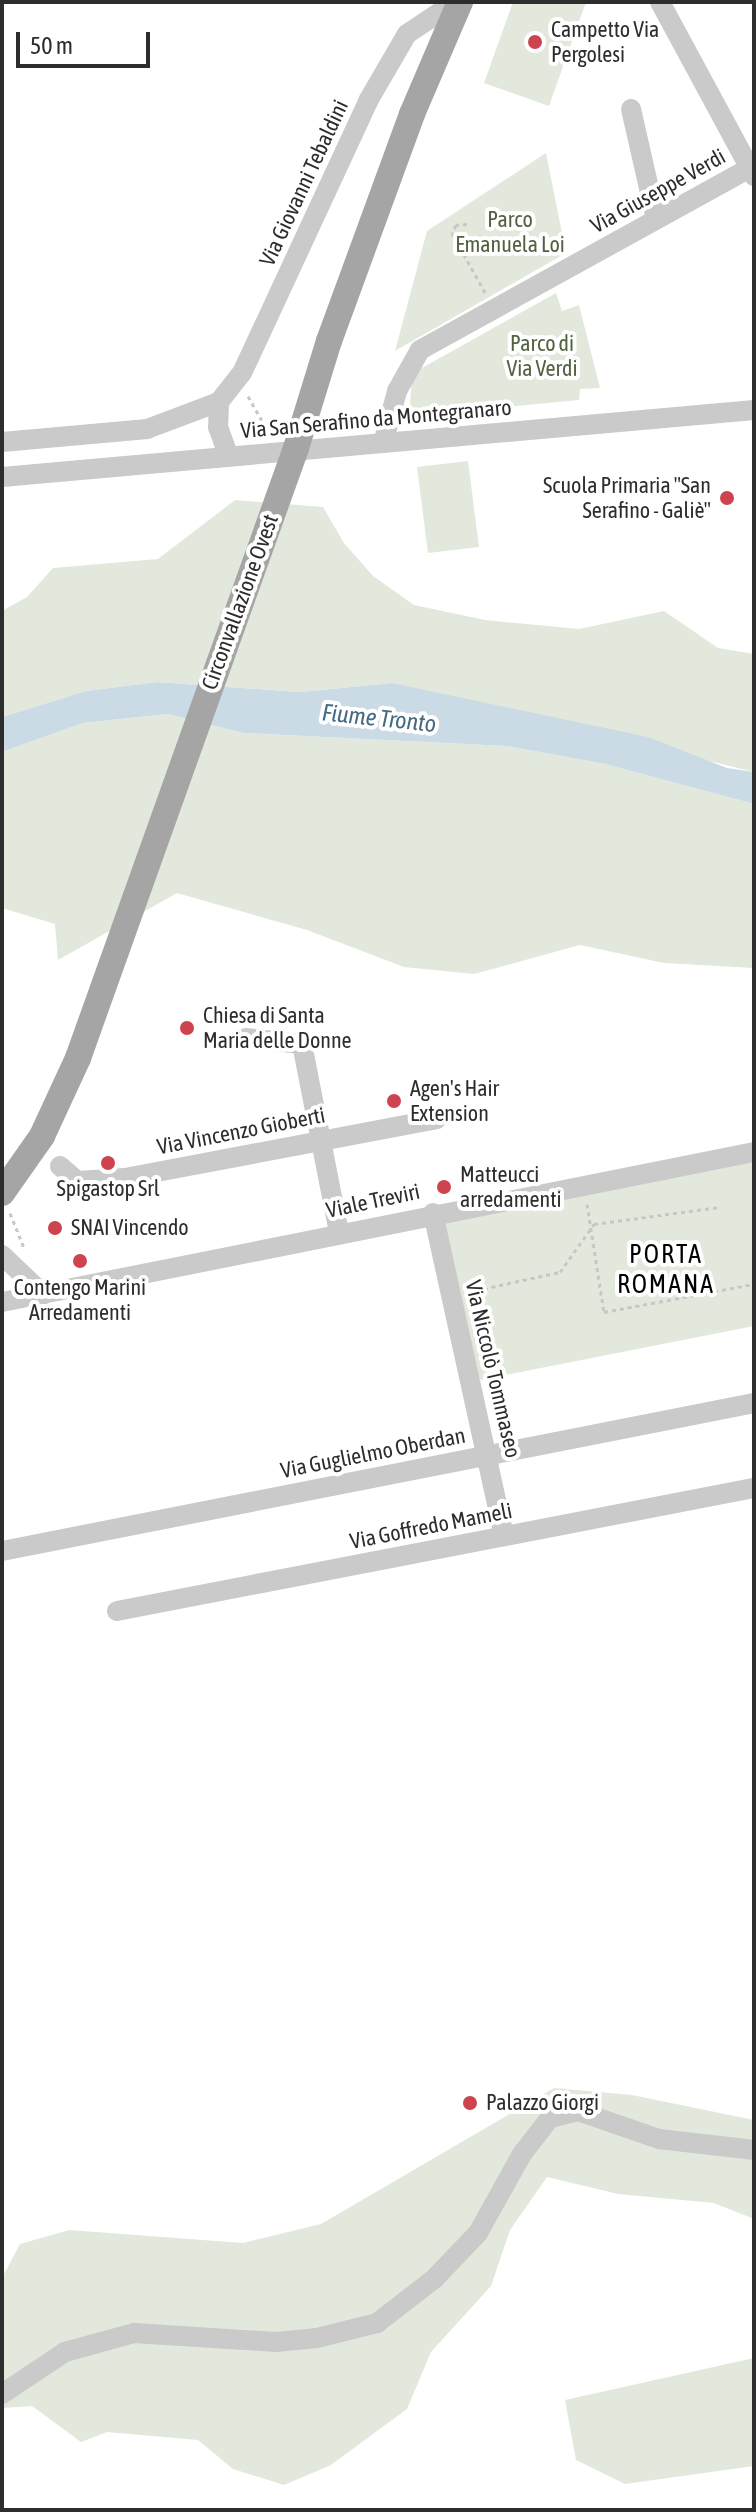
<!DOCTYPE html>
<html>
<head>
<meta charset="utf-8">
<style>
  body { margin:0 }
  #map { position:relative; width:756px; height:2512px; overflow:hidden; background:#fff; font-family:"Asap Condensed",sans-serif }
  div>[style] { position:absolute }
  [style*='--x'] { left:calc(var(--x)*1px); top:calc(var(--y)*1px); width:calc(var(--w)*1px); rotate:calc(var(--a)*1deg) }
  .green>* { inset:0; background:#e3e8dc }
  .water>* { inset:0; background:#cadbe6 }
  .path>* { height:3px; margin-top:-1.5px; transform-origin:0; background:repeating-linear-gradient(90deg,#c7c7c7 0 4px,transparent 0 8px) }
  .minor>* { height:20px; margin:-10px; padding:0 10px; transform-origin:10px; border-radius:10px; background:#cacaca }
  .major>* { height:26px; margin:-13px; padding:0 13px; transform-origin:13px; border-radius:13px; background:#a5a5a5 }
  .dots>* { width:22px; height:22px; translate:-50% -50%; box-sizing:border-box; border:4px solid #fff; border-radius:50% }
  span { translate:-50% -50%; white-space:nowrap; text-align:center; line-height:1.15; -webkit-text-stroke:8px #fff; paint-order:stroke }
  .poi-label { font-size:22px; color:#2d2d2d }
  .left { translate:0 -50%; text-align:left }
  .right { translate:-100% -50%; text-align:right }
  .street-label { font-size:22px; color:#2d2d2d }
  .park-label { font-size:22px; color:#506240 }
  .water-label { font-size:24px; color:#456b84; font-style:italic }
  .quarter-label { font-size:26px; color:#000; letter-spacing:2px }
  .frame { position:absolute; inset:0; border:4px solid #2d2d2d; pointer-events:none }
  .scale { position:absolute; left:16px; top:32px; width:134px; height:36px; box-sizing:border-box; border:4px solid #2d2d2d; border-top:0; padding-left:10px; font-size:24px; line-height:28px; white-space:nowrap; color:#2d2d2d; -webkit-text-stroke:6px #fff; paint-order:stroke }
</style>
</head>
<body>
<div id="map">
  <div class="green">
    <div style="clip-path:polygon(513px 2px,586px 2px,549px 106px,484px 83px)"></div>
    <div style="clip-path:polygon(546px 153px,566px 253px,395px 351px,427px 231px)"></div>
    <div style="clip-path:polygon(556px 293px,562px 311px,579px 305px,600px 388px,580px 389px,579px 400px,409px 416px,412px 377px,420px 369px)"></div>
    <div style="clip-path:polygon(468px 461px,479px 547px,428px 553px,417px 467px)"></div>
    <div style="clip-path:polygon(235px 500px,323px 507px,344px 543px,373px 576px,414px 605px,485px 620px,579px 629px,664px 611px,718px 648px,754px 654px,754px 772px,392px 683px,301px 692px,157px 682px,86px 691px,2px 717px,2px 611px,27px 597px,53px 568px,158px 559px)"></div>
    <div style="clip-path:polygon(168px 714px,243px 733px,506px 746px,605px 764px,754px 804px,754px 968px,664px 963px,580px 945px,474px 974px,404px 967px,307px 930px,177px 893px,58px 960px,55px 924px,2px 908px,2px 752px,83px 723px)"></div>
    <div style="clip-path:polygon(754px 1162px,754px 1326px,480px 1380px,442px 1222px)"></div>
    <div style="clip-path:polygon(554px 2088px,632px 2095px,754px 2120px,754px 2219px,714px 2203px,618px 2194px,547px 2177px,510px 2230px,491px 2286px,431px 2352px,407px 2409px,331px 2465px,284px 2485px,233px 2469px,198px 2440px,107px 2432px,81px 2442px,32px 2406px,2px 2408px,3px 2276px,20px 2244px,69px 2230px,243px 2243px,321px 2224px)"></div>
    <div style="clip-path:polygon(754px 2358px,754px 2466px,625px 2484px,576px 2460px,565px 2400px)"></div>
  </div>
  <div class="water">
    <div style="clip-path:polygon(157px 682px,301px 692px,392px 683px,648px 737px,727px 768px,754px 772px,754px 804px,605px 764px,506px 746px,243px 733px,168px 714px,83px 723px,2px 752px,2px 717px,86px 691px)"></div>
  </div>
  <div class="path">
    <div style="--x:467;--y:224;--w:11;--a:175"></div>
    <div style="--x:456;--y:225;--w:9;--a:117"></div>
    <div style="--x:452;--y:233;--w:70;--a:60.9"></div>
    <div style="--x:248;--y:396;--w:45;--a:60.6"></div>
    <div style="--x:587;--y:1204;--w:109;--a:81.1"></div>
    <div style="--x:604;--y:1312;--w:153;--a:-10.6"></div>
    <div style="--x:10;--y:1213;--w:40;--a:68"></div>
    <div style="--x:468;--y:1292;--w:94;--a:-12.3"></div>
    <div style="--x:560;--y:1272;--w:59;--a:-54.7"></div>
    <div style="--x:594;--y:1224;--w:127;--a:-7.7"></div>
  </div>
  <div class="minor">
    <div style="--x:660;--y:2;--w:198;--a:61.6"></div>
    <div style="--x:631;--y:109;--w:113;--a:77.2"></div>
    <div style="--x:219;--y:402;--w:25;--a:92"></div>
    <div style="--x:218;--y:427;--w:30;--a:70"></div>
    <div style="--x:384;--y:440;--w:51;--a:-75.1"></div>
    <div style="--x:397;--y:391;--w:47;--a:-60.7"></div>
    <div style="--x:420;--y:350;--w:381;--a:-28.9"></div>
    <div style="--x:2;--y:442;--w:146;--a:-5.1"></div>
    <div style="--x:147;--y:429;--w:77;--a:-20.6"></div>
    <div style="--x:219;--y:402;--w:37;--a:-52"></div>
    <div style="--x:242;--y:373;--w:300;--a:-65.1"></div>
    <div style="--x:368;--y:101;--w:78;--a:-59.8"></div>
    <div style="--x:407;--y:34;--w:58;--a:-33.7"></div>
    <div style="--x:2;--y:477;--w:755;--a:-5.09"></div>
    <div style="--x:246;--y:1038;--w:56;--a:6.1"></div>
    <div style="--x:302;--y:1044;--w:193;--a:78.9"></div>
    <div style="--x:60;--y:1166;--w:23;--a:41"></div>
    <div style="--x:77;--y:1181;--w:48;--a:-3.6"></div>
    <div style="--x:125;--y:1178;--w:317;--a:-10.7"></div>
    <div style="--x:433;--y:1213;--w:331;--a:77.6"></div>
    <div style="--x:2;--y:1255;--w:57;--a:43.6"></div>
    <div style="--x:2;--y:1302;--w:767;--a:-11.28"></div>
    <div style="--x:2;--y:1551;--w:766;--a:-11.13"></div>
    <div style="--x:117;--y:1611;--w:649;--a:-10.93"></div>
    <div style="--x:2;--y:2394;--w:76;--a:-33.7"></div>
    <div style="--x:65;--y:2352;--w:72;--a:-15.4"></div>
    <div style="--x:134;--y:2333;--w:142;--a:3.6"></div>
    <div style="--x:276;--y:2342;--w:41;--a:-5.6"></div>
    <div style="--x:317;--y:2338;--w:62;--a:-14"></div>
    <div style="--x:377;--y:2323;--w:72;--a:-37.7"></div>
    <div style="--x:434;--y:2279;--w:64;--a:-46.3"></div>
    <div style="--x:478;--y:2233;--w:90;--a:-60.9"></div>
    <div style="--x:522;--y:2154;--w:46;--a:-52.1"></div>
    <div style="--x:550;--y:2118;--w:29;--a:-14"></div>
    <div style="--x:578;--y:2111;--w:86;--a:19.1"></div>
    <div style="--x:659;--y:2139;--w:96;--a:6.6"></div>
  </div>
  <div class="major">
    <div style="--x:2;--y:1193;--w:70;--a:-54.9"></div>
    <div style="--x:42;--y:1136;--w:86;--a:-65.2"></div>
    <div style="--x:78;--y:1058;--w:648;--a:-70.33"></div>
    <div style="--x:296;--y:448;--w:112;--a:-72.9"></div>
    <div style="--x:329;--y:341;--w:242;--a:-69.9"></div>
    <div style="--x:412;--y:114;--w:122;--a:-66.8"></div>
  </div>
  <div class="dots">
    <div style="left:535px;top:42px;background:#ce444e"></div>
    <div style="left:727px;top:498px;background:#ce444e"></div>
    <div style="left:187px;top:1028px;background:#ce444e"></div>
    <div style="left:394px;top:1101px;background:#ce444e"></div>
    <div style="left:108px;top:1163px;background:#ce444e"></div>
    <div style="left:444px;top:1187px;background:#ce444e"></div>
    <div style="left:55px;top:1228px;background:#ce444e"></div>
    <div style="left:80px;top:1261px;background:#ce444e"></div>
    <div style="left:470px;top:2103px;background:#ce444e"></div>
  </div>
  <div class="poi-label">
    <span class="left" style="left:551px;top:42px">Campetto Via<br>Pergolesi</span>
    <span class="right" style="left:711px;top:498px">Scuola Primaria "San<br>Serafino - Galiè"</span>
    <span class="left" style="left:203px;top:1028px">Chiesa di Santa<br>Maria delle Donne</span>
    <span class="left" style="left:410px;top:1101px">Agen's Hair<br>Extension</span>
    <span class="left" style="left:460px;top:1187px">Matteucci<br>arredamenti</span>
    <span style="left:108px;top:1189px">Spigastop Srl</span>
    <span class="left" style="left:71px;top:1228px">SNAI Vincendo</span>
    <span style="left:80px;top:1300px">Contengo Marini<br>Arredamenti</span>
    <span class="left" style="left:486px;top:2103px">Palazzo Giorgi</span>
  </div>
  <div class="street-label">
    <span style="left:304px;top:183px;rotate:-65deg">Via Giovanni Tebaldini</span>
    <span style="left:658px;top:191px;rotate:-29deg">Via Giuseppe Verdi</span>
    <span style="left:376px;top:419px;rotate:-5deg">Via San Serafino da Montegranaro</span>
    <span style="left:240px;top:602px;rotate:-70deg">Circonvallazione Ovest</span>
    <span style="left:241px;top:1131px;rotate:-11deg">Via Vincenzo Gioberti</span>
    <span style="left:373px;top:1201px;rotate:-12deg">Viale Treviri</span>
    <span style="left:493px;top:1369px;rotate:77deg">Via Niccolò Tommaseo</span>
    <span style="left:373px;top:1453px;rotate:-11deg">Via Guglielmo Oberdan</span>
    <span style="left:431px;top:1526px;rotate:-11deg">Via Goffredo Mameli</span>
  </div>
  <div class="park-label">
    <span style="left:510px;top:232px">Parco<br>Emanuela Loi</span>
    <span style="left:542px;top:356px">Parco di<br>Via Verdi</span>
  </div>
  <div class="water-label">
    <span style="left:379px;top:718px;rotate:6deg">Fiume Tronto</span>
  </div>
  <div class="quarter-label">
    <span style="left:666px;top:1270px">PORTA<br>ROMANA</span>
  </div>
  <div class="frame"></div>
  <div class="scale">50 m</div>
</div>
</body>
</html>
